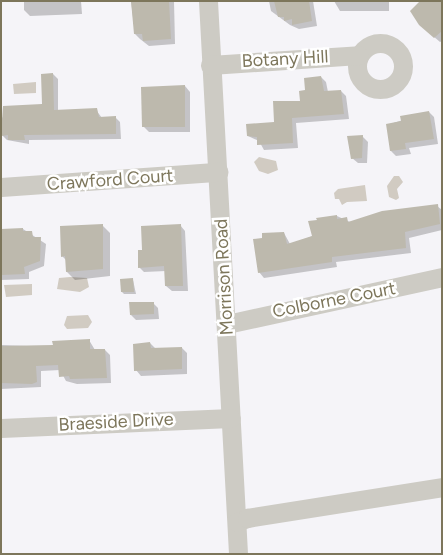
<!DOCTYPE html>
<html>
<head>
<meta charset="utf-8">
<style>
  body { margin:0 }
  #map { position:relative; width:443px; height:555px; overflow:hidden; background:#f5f4f8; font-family:Figtree,sans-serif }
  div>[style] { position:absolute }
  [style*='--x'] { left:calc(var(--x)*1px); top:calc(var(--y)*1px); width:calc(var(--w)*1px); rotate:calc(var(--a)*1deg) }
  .water>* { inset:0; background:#d1cbc2 }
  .shadow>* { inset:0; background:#0003 }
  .building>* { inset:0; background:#bdb9ad }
  .minor>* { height:19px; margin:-9.5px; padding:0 9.5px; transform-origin:9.5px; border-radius:9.5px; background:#cdcbc4 }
  .minor>.ring { margin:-9.5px; padding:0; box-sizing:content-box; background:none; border:19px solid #cdcbc4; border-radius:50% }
  span { translate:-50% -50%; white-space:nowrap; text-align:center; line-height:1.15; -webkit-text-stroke:5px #fff; paint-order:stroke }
  .street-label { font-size:18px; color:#7d765b }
  .frame { position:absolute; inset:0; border:2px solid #7d765b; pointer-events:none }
</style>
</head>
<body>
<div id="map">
  <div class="water">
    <div style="clip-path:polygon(36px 82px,36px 93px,14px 94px,13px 84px)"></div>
    <div style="clip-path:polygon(259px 157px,276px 161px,278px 170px,268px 174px,259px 171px,254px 162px)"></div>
    <div style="clip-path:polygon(394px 176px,399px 176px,403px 182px,397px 189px,399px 198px,396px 200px,389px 197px,387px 186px)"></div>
    <div style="clip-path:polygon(365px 185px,367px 201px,347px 202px,342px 205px,339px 199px,335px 199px,334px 193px,338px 189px)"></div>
    <div style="clip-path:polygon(70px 277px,87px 278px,89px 287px,80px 292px,57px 289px,59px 278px)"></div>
    <div style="clip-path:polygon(32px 284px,32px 295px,6px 297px,4px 285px)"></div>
    <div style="clip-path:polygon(88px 315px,92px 322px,88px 328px,67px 329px,64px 325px,67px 316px)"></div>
  </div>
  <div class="shadow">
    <div style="clip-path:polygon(24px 1px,81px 1px,82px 14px,30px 16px,24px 10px)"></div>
    <div style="clip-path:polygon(131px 1px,174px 1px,175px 44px,149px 46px,140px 39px,135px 34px)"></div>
    <div style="clip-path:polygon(269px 1px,313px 1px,317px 26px,299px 29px,290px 25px,271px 11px)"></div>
    <div style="clip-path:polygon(334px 1px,389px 1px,389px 11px,340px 11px)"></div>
    <div style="clip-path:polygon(442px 4px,442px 41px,440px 42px,426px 30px)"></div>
    <div style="clip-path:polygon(53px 74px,58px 79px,58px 111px,96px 110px,102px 118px,115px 117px,120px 122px,121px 139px,29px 140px,29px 144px,7px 140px,2px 135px,1px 118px,43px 105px)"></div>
    <div style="clip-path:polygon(321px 77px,326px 82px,328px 92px,341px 91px,346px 96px,349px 119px,296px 123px,298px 148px,264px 150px,259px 141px,248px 136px,275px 123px,302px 103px,307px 91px)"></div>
    <div style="clip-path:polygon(185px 86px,190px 92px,190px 132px,149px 132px,143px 126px)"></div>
    <div style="clip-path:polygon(429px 112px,434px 117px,438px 144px,409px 148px,411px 154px,396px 156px,391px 151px,387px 125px)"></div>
    <div style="clip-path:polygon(362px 136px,368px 142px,367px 163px,358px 163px,352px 158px)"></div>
    <div style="clip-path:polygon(437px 206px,442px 210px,442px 230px,409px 238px,411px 253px,336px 262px,337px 267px,264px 278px,259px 272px,284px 233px,290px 244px,313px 236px,337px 216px,350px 222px)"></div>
    <div style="clip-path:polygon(102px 225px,110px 233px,110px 276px,75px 280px,67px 272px,66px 260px,62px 256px)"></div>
    <div style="clip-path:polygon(180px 225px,185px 231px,188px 291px,172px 291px,166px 286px,166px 271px,144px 272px,139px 267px,143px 251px)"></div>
    <div style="clip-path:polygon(23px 229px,46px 244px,44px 266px,29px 272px,29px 279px,1px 280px,1px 230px)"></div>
    <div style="clip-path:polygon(133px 280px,136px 294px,124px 294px,122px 292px)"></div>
    <div style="clip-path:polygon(153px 303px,158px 308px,159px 319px,136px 320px,131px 315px)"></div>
    <div style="clip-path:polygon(89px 340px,95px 350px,105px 350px,110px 355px,111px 383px,77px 384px,66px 381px,60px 370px,41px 371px,41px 387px,1px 389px,1px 345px,54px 347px)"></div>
    <div style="clip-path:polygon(150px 343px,156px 349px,182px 348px,187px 353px,187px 374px,141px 376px,136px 370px)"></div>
  </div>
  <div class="building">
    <div style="clip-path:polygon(131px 1px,169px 1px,171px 39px,143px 41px,142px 34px,134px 34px)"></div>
    <div style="clip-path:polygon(274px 1px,309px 1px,312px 21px,292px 25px,292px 19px,284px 21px,284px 17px,278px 17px)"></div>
    <div style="clip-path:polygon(420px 1px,442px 1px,442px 31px,434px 38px,419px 25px,410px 11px)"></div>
    <div style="clip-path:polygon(53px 73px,54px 110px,97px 108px,99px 117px,116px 116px,116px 134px,24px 135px,25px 140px,8px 140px,8px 135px,1px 136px,3px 106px,42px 104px,41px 74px)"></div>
    <div style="clip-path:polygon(321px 76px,324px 91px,341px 90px,344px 114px,292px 118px,293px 143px,257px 145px,257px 137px,247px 136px,246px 124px,274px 122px,273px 101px,300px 101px,299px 91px,305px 90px,304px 78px)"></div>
    <div style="clip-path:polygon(185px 85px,185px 127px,142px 127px,141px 87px)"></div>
    <div style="clip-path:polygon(429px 111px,434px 139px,405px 143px,406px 149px,390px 151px,386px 124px,401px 121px,400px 116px)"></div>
    <div style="clip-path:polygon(363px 135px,362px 158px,351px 159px,347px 136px)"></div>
    <div style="clip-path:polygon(438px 204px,440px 224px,405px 232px,406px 248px,332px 257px,332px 262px,258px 273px,253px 239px,262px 238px,262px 233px,284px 232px,287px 244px,312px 236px,308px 221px,317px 220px,316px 218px,337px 215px,337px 219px,347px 217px,348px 222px,382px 211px)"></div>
    <div style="clip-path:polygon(103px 224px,103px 269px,66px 272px,65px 256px,61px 257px,60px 226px)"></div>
    <div style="clip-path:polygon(181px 224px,183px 286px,165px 286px,164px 266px,138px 268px,138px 250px,142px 250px,141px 226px)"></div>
    <div style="clip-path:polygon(23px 228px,23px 231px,32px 231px,33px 237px,41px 237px,40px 261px,24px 267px,25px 274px,1px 275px,1px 229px)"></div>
    <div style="clip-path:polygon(133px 278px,134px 292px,121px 292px,120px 279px)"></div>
    <div style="clip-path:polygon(129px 302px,154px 302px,154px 314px,130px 315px)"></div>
    <div style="clip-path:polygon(90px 339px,90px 349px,105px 349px,107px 378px,70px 379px,69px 376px,59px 377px,58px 365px,36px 366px,37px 382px,32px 384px,1px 383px,1px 346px,53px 345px,52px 341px)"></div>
    <div style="clip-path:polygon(150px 342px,151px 348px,182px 347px,182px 369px,134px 371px,133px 344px)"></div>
  </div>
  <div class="minor">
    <div style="--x:208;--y:1;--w:554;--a:86.89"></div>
    <div class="ring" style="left:357px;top:43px;width:27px;height:27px"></div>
    <div style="--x:210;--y:65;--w:149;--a:-3.8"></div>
    <div style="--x:1;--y:187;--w:218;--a:-4"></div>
    <div style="--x:227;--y:324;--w:220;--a:-12.3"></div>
    <div style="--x:1;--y:428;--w:230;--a:-2.5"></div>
    <div style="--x:237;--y:522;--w:11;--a:-22"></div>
    <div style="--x:247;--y:518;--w:197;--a:-9"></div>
  </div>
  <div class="street-label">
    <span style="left:285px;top:59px;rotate:-3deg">Botany Hill</span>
    <span style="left:110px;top:180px;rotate:-4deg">Crawford Court</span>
    <span style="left:224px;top:277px;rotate:-93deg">Morrison Road</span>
    <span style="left:334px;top:300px;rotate:-11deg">Colborne Court</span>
    <span style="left:116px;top:422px;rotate:-3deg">Braeside Drive</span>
  </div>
  <div class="frame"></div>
</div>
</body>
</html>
